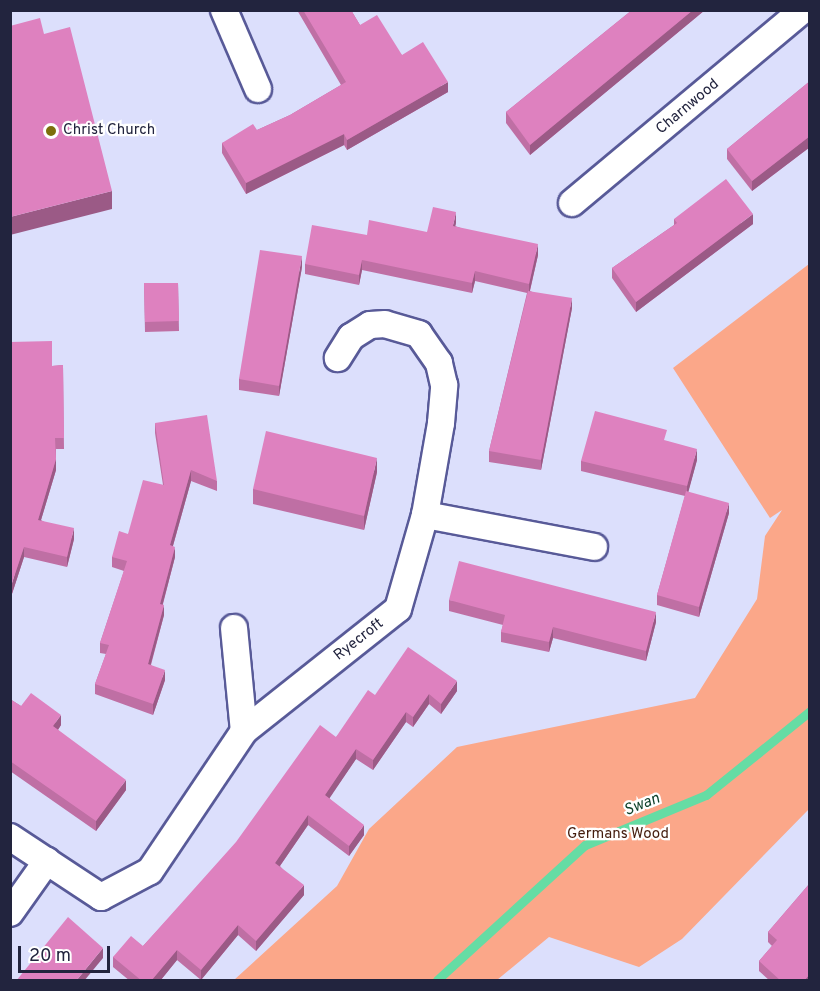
<!DOCTYPE html>
<html>
<head>
<meta charset="utf-8">
<style>
  body { margin:0 }
  #map { position:relative; width:820px; height:991px; overflow:hidden; background:#dcdffc; font-family:Overpass,sans-serif }
  div>[style] { position:absolute }
  [style*='--x'] { left:calc(var(--x)*1px); top:calc(var(--y)*1px); width:calc(var(--w)*1px); rotate:calc(var(--a)*1deg) }
  .green>* { inset:0; background:#fba789 }
  .stream>* { height:9px; margin:-4.5px; padding:0 4.5px; transform-origin:4.5px; border-radius:4.5px; background:#65dca4 }
  .roads { filter:drop-shadow(2px 0 #585a98) drop-shadow(-2px 0 #585a98) drop-shadow(0 2px #585a98) drop-shadow(0 -2px #585a98) }
  .street>* { height:26px; margin:-13px; padding:0 13px; transform-origin:13px; border-radius:13px; background:#fff }
  .wall>* { inset:0; background:#bf6fa4 }
  .shaded-wall>* { inset:0; background:#9b5a86 }
  .building>* { inset:0; background:#de81bf }
  .dots>* { width:16px; height:16px; translate:-50% -50%; box-sizing:border-box; border:3px solid #fff; border-radius:50% }
  span { translate:-50% -50%; white-space:nowrap; text-align:center; line-height:1.15; -webkit-text-stroke:4.5px #fff; paint-order:stroke }
  .street-label { font-size:15px; color:#22243e }
  .poi-label { font-size:15px; color:#22243e }
  .left { translate:0 -50%; text-align:left }
  .park-label { font-size:15px; color:#441c0d }
  .water-label { font-size:16px; color:#0e412b; font-style:italic }
  .frame { position:absolute; inset:0; border:12px solid #22243e; pointer-events:none }
  .scale { position:absolute; left:18px; top:946px; width:92px; height:27px; box-sizing:border-box; border:3px solid #22243e; border-top:0; padding-left:8px; font-size:18px; line-height:21px; white-space:nowrap; color:#22243e; -webkit-text-stroke:4px #fff; paint-order:stroke }
</style>
</head>
<body>
<div id="map">
  <div class="green">
    <div style="clip-path:polygon(809px 264px,809px 809px,682px 939px,639px 967px,549px 937px,497px 980px,234px 980px,337px 886px,369px 829px,457px 747px,695px 698px,757px 599px,765px 536px,782px 510px,770px 518px,673px 368px)"></div>
  </div>
  <div class="stream">
    <div style="--x:437;--y:980;--w:200;--a:-42.4"></div>
    <div style="--x:585;--y:845;--w:131;--a:-22.5"></div>
    <div style="--x:706;--y:795;--w:134;--a:-38.9"></div>
  </div>
  <div class="roads">
    <div class="street">
      <div style="--x:224;--y:10;--w:86;--a:66.7"></div>
      <div style="--x:572;--y:203;--w:301;--a:-39.9"></div>
      <div style="--x:425;--y:515;--w:172;--a:10.7"></div>
      <div style="--x:234;--y:628;--w:103;--a:84.5"></div>
      <div style="--x:10;--y:837;--w:109;--a:33.4"></div>
      <div style="--x:101;--y:897;--w:55;--a:-28"></div>
      <div style="--x:150;--y:871;--w:169;--a:-56.1"></div>
      <div style="--x:244;--y:731;--w:196;--a:-38.4"></div>
      <div style="--x:398;--y:609;--w:98;--a:-74"></div>
      <div style="--x:425;--y:515;--w:93;--a:-80.1"></div>
      <div style="--x:441;--y:423;--w:38;--a:-85"></div>
      <div style="--x:444;--y:385;--w:23;--a:-103"></div>
      <div style="--x:439;--y:363;--w:35;--a:-125"></div>
      <div style="--x:419;--y:334;--w:35;--a:-164"></div>
      <div style="--x:385;--y:324;--w:15;--a:176"></div>
      <div style="--x:370;--y:325;--w:22;--a:148"></div>
      <div style="--x:351;--y:337;--w:25;--a:122"></div>
      <div style="--x:10;--y:913;--w:64;--a:-54.6"></div>
    </div>
  </div>
  <div class="wall">
    <div style="clip-path:polygon(297px 10px,351px 10px,360px 25px,402px 55px,448px 92px,347px 150px,344px 145px,246px 194px,222px 153px,222px 143px,257px 130px,290px 115px,341px 85px)"></div>
    <div style="clip-path:polygon(632px 10px,705px 10px,530px 155px,506px 123px,506px 112px)"></div>
    <div style="clip-path:polygon(810px 81px,810px 147px,752px 191px,727px 159px,727px 149px)"></div>
    <div style="clip-path:polygon(674px 219px,753px 224px,636px 312px,612px 278px,612px 268px,674px 225px)"></div>
    <div style="clip-path:polygon(456px 223px,455px 226px,538px 255px,530px 291px,572px 308px,541px 470px,489px 462px,489px 451px,527px 293px,475px 281px,472px 293px,362px 270px,359px 285px,305px 274px,305px 264px,367px 235px,427px 232px)"></div>
    <div style="clip-path:polygon(302px 267px,279px 396px,239px 390px,239px 379px)"></div>
    <div style="clip-path:polygon(144px 283px,178px 283px,179px 331px,145px 332px)"></div>
    <div style="clip-path:polygon(63px 365px,64px 449px,56px 449px,56px 470px,41px 520px,74px 539px,67px 567px,24px 557px,10px 600px,52px 366px)"></div>
    <div style="clip-path:polygon(155px 423px,217px 481px,217px 491px,191px 481px,173px 546px,175px 557px,163px 604px,164px 615px,151px 665px,165px 680px,153px 715px,95px 694px,95px 684px,106px 654px,100px 653px,100px 643px,124px 571px,112px 567px,112px 557px,163px 485px,155px 433px)"></div>
    <div style="clip-path:polygon(667px 441px,697px 460px,688px 492px,729px 513px,699px 617px,657px 605px,657px 595px,685px 496px,581px 471px,581px 461px)"></div>
    <div style="clip-path:polygon(377px 472px,364px 530px,253px 504px,253px 489px)"></div>
    <div style="clip-path:polygon(449px 600px,656px 622px,646px 661px,553px 638px,549px 652px,501px 642px,501px 632px,503px 625px,449px 611px)"></div>
    <div style="clip-path:polygon(457px 691px,441px 714px,429px 704px,413px 727px,406px 722px,373px 770px,356px 759px,329px 798px,364px 835px,349px 856px,308px 825px,280px 866px,304px 895px,256px 951px,238px 935px,201px 980px,177px 960px,160px 981px,130px 981px,113px 967px,113px 957px,143px 946px,375px 695px)"></div>
    <div style="clip-path:polygon(10px 699px,21px 706px,61px 725px,58px 730px,126px 790px,96px 831px,10px 771px)"></div>
    <div style="clip-path:polygon(810px 883px,810px 981px,770px 981px,759px 971px,759px 961px,772px 946px,768px 942px,768px 932px)"></div>
  </div>
  <div class="shaded-wall">
    <div style="clip-path:polygon(693px 10px,705px 10px,530px 155px,530px 145px)"></div>
    <div style="clip-path:polygon(448px 82px,448px 92px,347px 150px,347px 140px)"></div>
    <div style="clip-path:polygon(344px 134px,344px 145px,246px 194px,246px 183px)"></div>
    <div style="clip-path:polygon(810px 136px,810px 147px,752px 191px,752px 181px)"></div>
    <div style="clip-path:polygon(112px 191px,112px 209px,10px 235px,10px 217px)"></div>
    <div style="clip-path:polygon(456px 212px,456px 223px,453px 236px,453px 226px)"></div>
    <div style="clip-path:polygon(753px 214px,753px 224px,636px 312px,636px 302px)"></div>
    <div style="clip-path:polygon(538px 244px,538px 255px,529px 294px,529px 284px)"></div>
    <div style="clip-path:polygon(302px 256px,302px 267px,279px 396px,279px 386px)"></div>
    <div style="clip-path:polygon(362px 260px,362px 270px,359px 285px,359px 275px)"></div>
    <div style="clip-path:polygon(475px 271px,475px 281px,472px 293px,472px 283px)"></div>
    <div style="clip-path:polygon(572px 298px,572px 308px,541px 470px,541px 460px)"></div>
    <div style="clip-path:polygon(697px 449px,697px 460px,687px 497px,687px 486px)"></div>
    <div style="clip-path:polygon(377px 458px,377px 472px,364px 530px,364px 516px)"></div>
    <div style="clip-path:polygon(56px 459px,56px 470px,38px 530px,38px 520px)"></div>
    <div style="clip-path:polygon(191px 470px,191px 481px,170px 556px,170px 545px)"></div>
    <div style="clip-path:polygon(729px 503px,729px 513px,699px 617px,699px 607px)"></div>
    <div style="clip-path:polygon(74px 528px,74px 539px,67px 567px,67px 557px)"></div>
    <div style="clip-path:polygon(24px 547px,24px 557px,10px 600px,10px 589px)"></div>
    <div style="clip-path:polygon(175px 547px,175px 557px,160px 614px,160px 604px)"></div>
    <div style="clip-path:polygon(164px 605px,164px 615px,148px 674px,148px 664px)"></div>
    <div style="clip-path:polygon(656px 612px,656px 622px,646px 661px,646px 651px)"></div>
    <div style="clip-path:polygon(553px 627px,553px 638px,549px 652px,549px 642px)"></div>
    <div style="clip-path:polygon(165px 670px,165px 680px,153px 715px,153px 704px)"></div>
    <div style="clip-path:polygon(457px 681px,457px 691px,441px 714px,441px 704px)"></div>
    <div style="clip-path:polygon(429px 694px,429px 704px,413px 727px,413px 717px)"></div>
    <div style="clip-path:polygon(406px 712px,406px 722px,373px 770px,373px 760px)"></div>
    <div style="clip-path:polygon(61px 715px,61px 725px,53px 737px,53px 726px)"></div>
    <div style="clip-path:polygon(356px 749px,356px 759px,325px 805px,325px 795px)"></div>
    <div style="clip-path:polygon(126px 780px,126px 790px,96px 831px,96px 821px)"></div>
    <div style="clip-path:polygon(308px 815px,308px 825px,275px 873px,275px 863px)"></div>
    <div style="clip-path:polygon(364px 825px,364px 835px,349px 856px,349px 846px)"></div>
    <div style="clip-path:polygon(304px 885px,304px 895px,256px 951px,256px 941px)"></div>
    <div style="clip-path:polygon(238px 925px,238px 935px,201px 980px,201px 970px)"></div>
    <div style="clip-path:polygon(103px 948px,103px 958px,84px 981px,76px 981px)"></div>
    <div style="clip-path:polygon(177px 950px,177px 960px,160px 981px,151px 981px)"></div>
    <div style="clip-path:polygon(810px 974px,810px 981px,804px 981px)"></div>
  </div>
  <div class="building">
    <div style="clip-path:polygon(303px 10px,351px 10px,360px 25px,377px 15px,402px 55px,423px 42px,448px 82px,347px 140px,344px 134px,246px 183px,222px 143px,253px 124px,257px 130px,290px 115px,346px 82px)"></div>
    <div style="clip-path:polygon(632px 10px,693px 10px,530px 145px,506px 112px)"></div>
    <div style="clip-path:polygon(40px 18px,44px 34px,70px 27px,112px 191px,10px 217px,10px 26px)"></div>
    <div style="clip-path:polygon(810px 81px,810px 136px,752px 181px,727px 149px)"></div>
    <div style="clip-path:polygon(726px 179px,753px 214px,636px 302px,612px 268px,677px 223px,674px 219px)"></div>
    <div style="clip-path:polygon(433px 207px,456px 212px,453px 226px,538px 244px,529px 284px,475px 271px,472px 283px,362px 260px,359px 275px,305px 264px,312px 225px,367px 235px,369px 220px,427px 232px)"></div>
    <div style="clip-path:polygon(260px 250px,302px 256px,279px 386px,239px 379px)"></div>
    <div style="clip-path:polygon(144px 283px,178px 283px,179px 321px,145px 322px)"></div>
    <div style="clip-path:polygon(528px 291px,572px 298px,541px 460px,489px 451px)"></div>
    <div style="clip-path:polygon(52px 341px,52px 366px,63px 365px,64px 438px,55px 438px,56px 459px,38px 520px,74px 528px,67px 557px,24px 547px,10px 589px,10px 342px)"></div>
    <div style="clip-path:polygon(595px 411px,667px 430px,664px 440px,697px 449px,687px 486px,581px 461px)"></div>
    <div style="clip-path:polygon(207px 415px,217px 481px,191px 470px,170px 545px,175px 547px,160px 604px,164px 605px,148px 664px,165px 670px,153px 704px,95px 684px,109px 645px,100px 643px,127px 561px,112px 557px,119px 531px,128px 534px,143px 480px,164px 485px,155px 423px)"></div>
    <div style="clip-path:polygon(266px 431px,377px 458px,364px 516px,253px 489px)"></div>
    <div style="clip-path:polygon(686px 491px,729px 503px,699px 607px,657px 595px)"></div>
    <div style="clip-path:polygon(459px 561px,656px 612px,646px 651px,553px 627px,549px 642px,501px 632px,505px 615px,449px 600px)"></div>
    <div style="clip-path:polygon(408px 647px,457px 681px,441px 704px,429px 694px,413px 717px,406px 712px,373px 760px,356px 749px,325px 795px,364px 825px,349px 846px,308px 815px,275px 863px,304px 885px,256px 941px,238px 925px,201px 970px,177px 950px,151px 981px,142px 981px,113px 957px,131px 936px,143px 946px,236px 842px,320px 725px,336px 737px,368px 690px,375px 695px)"></div>
    <div style="clip-path:polygon(31px 693px,61px 715px,53px 726px,126px 780px,96px 821px,10px 761px,10px 699px,21px 706px)"></div>
    <div style="clip-path:polygon(810px 883px,810px 974px,804px 981px,781px 981px,759px 961px,777px 940px,768px 932px)"></div>
    <div style="clip-path:polygon(68px 917px,103px 948px,76px 981px,16px 981px)"></div>
  </div>
  <div class="dots">
    <div style="left:51px;top:131px;background:#7c6e0b"></div>
  </div>
  <div class="street-label">
    <span style="left:688px;top:107px;rotate:-40deg">Charnwood</span>
    <span style="left:359px;top:640px;rotate:-38deg">Ryecroft</span>
  </div>
  <div class="poi-label">
    <span class="left" style="left:63px;top:131px">Christ Church</span>
  </div>
  <div class="park-label">
    <span style="left:618px;top:835px">Germans Wood</span>
  </div>
  <div class="water-label">
    <span style="left:642px;top:805px;rotate:-22deg">Swan</span>
  </div>
  <div class="frame"></div>
  <div class="scale">20 m</div>
</div>
</body>
</html>
